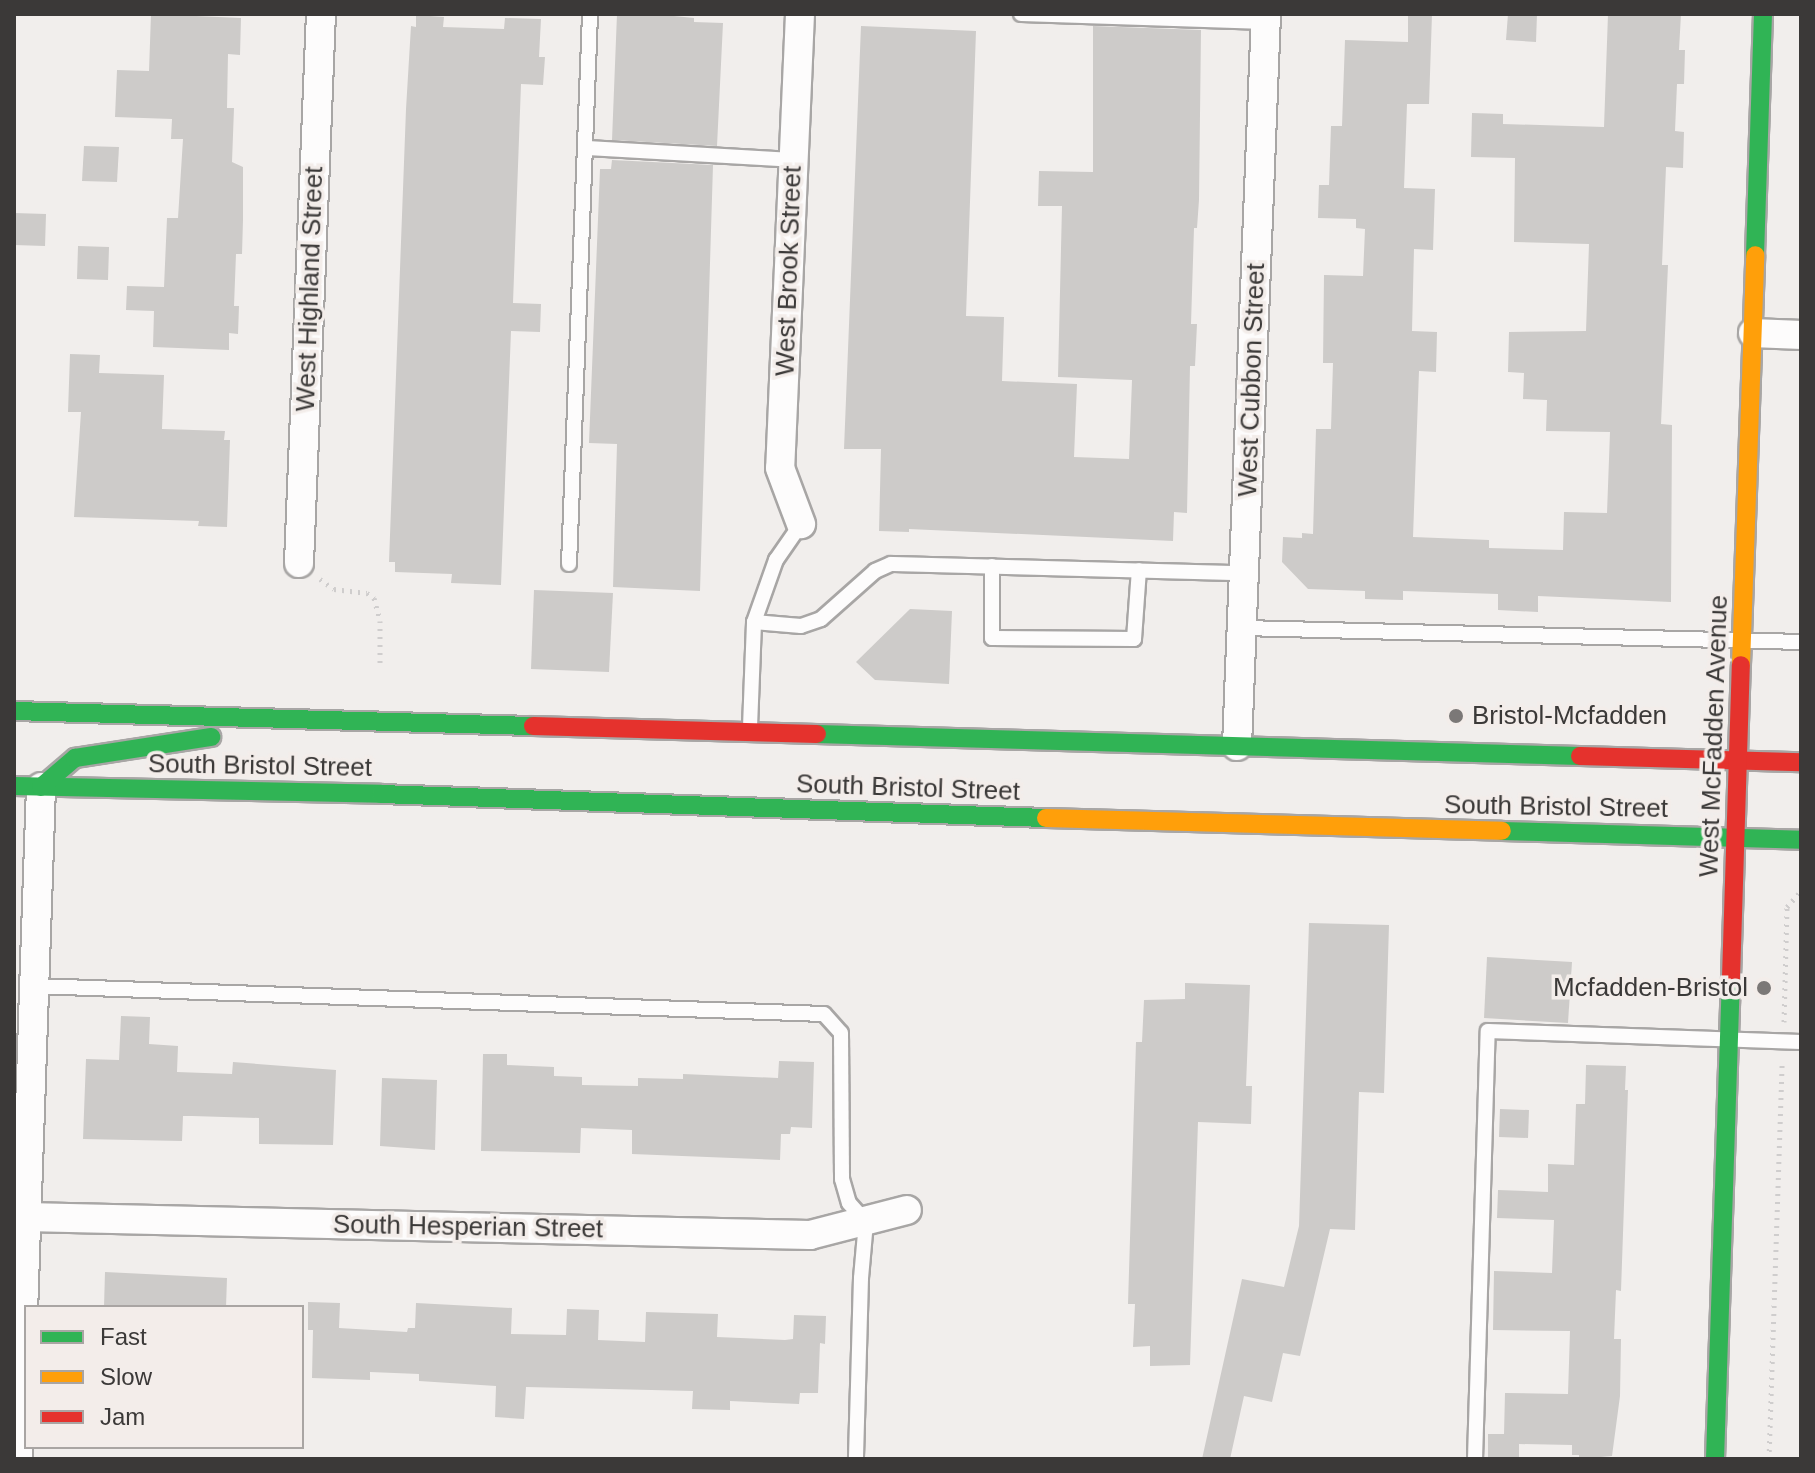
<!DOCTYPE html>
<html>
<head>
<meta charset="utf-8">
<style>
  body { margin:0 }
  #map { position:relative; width:1815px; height:1473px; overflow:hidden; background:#f1eeec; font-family:Arial,sans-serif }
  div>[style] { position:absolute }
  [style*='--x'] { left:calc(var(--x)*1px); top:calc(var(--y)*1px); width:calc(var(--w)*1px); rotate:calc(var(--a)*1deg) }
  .building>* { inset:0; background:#cdcbc9 }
  .path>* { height:5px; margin-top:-2.5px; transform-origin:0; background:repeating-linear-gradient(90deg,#cfcdcd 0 2px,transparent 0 8px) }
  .roads { filter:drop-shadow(2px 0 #a8a6a5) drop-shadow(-2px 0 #a8a6a5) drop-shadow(0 2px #a8a6a5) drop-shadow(0 -2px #a8a6a5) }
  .lane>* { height:14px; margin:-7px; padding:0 7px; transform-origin:7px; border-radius:7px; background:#fdfcfc }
  .street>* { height:28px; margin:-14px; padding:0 14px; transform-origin:14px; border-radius:14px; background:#fdfcfc }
  .fast>* { height:18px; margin:-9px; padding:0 9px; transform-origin:9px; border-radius:9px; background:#30b455 }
  .slow>* { height:18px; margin:-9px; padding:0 9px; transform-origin:9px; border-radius:9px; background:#ff9f0a }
  .jam>* { height:18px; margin:-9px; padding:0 9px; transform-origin:9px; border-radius:9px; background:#e5322d }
  .dots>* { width:22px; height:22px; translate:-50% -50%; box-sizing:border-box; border:4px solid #f3edea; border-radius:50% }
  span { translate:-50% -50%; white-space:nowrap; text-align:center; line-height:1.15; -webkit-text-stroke:7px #f3edea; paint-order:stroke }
  .street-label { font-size:26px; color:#3b3938 }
  .poi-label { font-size:26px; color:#3b3938 }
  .left { translate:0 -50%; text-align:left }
  .right { translate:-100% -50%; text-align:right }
  .frame { position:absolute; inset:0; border:16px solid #3b3938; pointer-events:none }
  .legend { position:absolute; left:24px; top:1305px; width:280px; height:144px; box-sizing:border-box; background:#f3edea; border:2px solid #a9a5a3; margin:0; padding:10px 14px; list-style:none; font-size:24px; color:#3b3938 }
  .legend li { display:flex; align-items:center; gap:16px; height:40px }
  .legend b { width:40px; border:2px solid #a9a5a3 }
</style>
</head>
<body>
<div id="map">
  <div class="building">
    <div style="clip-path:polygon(151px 14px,241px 18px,240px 55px,228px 54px,227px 108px,234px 108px,232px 162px,243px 167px,243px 220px,242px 254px,236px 254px,234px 306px,239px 306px,238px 334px,229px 333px,229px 350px,153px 347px,154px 311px,126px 310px,127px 286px,164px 287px,167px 218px,178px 218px,183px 139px,171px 139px,172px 119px,115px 117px,117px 70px,149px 71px)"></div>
    <div style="clip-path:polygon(617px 14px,654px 14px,694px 18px,694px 22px,723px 23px,717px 146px,612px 140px)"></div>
    <div style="clip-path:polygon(1408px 14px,1432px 14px,1429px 104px,1407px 104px,1404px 188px,1435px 189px,1433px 250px,1414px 249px,1412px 331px,1437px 332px,1436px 372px,1419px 371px,1413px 537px,1489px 540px,1489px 548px,1563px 550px,1564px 512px,1607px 513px,1610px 432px,1546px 431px,1547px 400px,1523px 399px,1524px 373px,1508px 372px,1509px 332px,1586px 331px,1589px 244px,1514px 242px,1515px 158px,1471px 157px,1472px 113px,1503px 114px,1503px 124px,1604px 127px,1608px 14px,1681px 14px,1679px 50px,1685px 50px,1684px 84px,1677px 84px,1675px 131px,1684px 132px,1683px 168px,1666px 167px,1662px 265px,1668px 265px,1661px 424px,1672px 425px,1671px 602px,1538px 596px,1538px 612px,1498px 610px,1498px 594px,1403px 591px,1403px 600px,1365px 599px,1365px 591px,1308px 589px,1282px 562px,1283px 537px,1302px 538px,1302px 533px,1313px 534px,1316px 429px,1331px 429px,1333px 363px,1323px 363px,1324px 275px,1363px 276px,1365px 229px,1356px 228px,1356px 219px,1318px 218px,1319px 185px,1329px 185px,1331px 126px,1342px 126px,1345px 40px,1408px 42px)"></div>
    <div style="clip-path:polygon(1508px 14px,1537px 14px,1536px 42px,1506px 40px)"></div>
    <div style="clip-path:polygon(416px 15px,444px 17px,443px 27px,504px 29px,505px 18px,541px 19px,539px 57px,545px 57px,543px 85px,521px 84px,513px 303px,541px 304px,540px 332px,511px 331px,501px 585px,451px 583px,452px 574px,395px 572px,395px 562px,389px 562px,406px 109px,411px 26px,416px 27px)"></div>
    <div style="clip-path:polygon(861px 26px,976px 31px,966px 316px,1004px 317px,1002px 381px,1077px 384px,1074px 457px,1129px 459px,1132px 380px,1058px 377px,1062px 206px,1038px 206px,1039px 171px,1093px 172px,1093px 26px,1201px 30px,1199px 200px,1197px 228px,1194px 228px,1191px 324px,1197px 324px,1195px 366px,1190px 366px,1187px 513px,1174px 512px,1173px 541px,909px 529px,909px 532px,879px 531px,881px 449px,844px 449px)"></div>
    <div style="clip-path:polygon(84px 146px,119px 147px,117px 182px,82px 181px)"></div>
    <div style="clip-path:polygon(612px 160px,713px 165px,700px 591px,613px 587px,617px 444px,589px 443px,600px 169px,611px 169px)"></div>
    <div style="clip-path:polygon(14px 213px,46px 214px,45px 246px,14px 245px)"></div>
    <div style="clip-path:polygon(78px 246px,109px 247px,108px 280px,77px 279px)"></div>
    <div style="clip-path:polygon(70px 354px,100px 355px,99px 373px,164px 375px,162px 429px,225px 431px,224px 440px,230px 440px,227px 527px,198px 526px,199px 521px,74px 517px,81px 412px,68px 412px)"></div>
    <div style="clip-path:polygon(534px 590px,613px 593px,609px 672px,531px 669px)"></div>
    <div style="clip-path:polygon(910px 609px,952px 611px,949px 684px,875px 680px,856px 662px)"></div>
    <div style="clip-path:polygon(1309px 923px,1389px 925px,1384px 1093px,1359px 1092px,1355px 1230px,1330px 1229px,1300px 1356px,1283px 1353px,1272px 1402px,1244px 1396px,1230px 1459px,1202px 1459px,1242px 1279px,1284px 1287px,1299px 1226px)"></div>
    <div style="clip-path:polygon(1487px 957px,1572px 962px,1568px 1023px,1484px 1018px)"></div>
    <div style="clip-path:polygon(1185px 983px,1250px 985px,1246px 1086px,1252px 1086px,1251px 1124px,1198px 1122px,1190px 1365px,1150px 1366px,1150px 1346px,1133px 1347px,1135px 1304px,1128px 1304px,1136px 1042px,1142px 1042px,1144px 1000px,1185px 999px)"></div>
    <div style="clip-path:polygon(121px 1016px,150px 1017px,149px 1044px,178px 1046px,177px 1072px,232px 1074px,233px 1062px,336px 1070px,333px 1145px,259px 1144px,259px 1118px,192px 1116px,183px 1116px,182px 1141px,83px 1139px,86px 1059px,119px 1060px)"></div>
    <div style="clip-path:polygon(483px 1054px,507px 1054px,507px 1065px,554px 1067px,554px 1076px,582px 1077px,582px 1085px,638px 1086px,638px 1078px,683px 1079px,683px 1074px,778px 1078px,779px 1061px,814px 1062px,812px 1128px,791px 1127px,790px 1134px,781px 1134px,780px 1160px,632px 1154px,632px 1130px,581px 1128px,580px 1153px,481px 1151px)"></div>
    <div style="clip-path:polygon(1586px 1065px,1626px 1066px,1625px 1090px,1628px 1090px,1621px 1291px,1616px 1290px,1614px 1339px,1621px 1339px,1620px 1396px,1612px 1456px,1579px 1459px,1579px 1455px,1572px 1455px,1572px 1445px,1519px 1444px,1519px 1459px,1488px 1459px,1488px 1434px,1504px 1434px,1505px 1393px,1568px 1394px,1570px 1331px,1493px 1330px,1494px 1271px,1552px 1273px,1554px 1220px,1497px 1218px,1498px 1190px,1548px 1192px,1548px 1164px,1574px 1165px,1576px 1104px,1585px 1104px)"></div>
    <div style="clip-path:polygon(382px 1078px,437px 1080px,435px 1150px,380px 1146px)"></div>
    <div style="clip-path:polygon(1500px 1109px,1529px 1110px,1528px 1138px,1499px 1137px)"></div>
    <div style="clip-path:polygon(105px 1272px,227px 1278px,226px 1307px,104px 1307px)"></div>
    <div style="clip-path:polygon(308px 1302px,340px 1303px,339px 1328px,407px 1332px,408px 1328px,415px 1328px,416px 1303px,512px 1308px,511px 1334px,566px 1335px,567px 1309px,599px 1310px,598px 1340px,645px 1342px,646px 1312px,718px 1314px,717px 1337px,785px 1340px,793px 1339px,794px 1315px,826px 1316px,825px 1344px,820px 1343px,818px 1393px,800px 1393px,799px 1404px,730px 1401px,730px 1410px,692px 1409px,693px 1391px,526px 1387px,524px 1419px,495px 1417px,496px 1386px,419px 1381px,419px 1374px,370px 1372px,370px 1380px,312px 1378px,313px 1330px,308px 1330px)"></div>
  </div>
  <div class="path">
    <div style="--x:320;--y:579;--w:17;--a:36"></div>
    <div style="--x:334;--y:589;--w:33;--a:7"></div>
    <div style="--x:367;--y:593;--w:9;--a:36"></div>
    <div style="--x:374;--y:598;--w:24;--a:75"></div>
    <div style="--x:380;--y:621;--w:44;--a:90"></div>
    <div style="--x:1784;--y:1022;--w:115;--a:-88.5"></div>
    <div style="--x:1787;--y:907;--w:21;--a:-49"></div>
    <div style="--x:1769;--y:1459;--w:399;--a:-88.1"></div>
  </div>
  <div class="roads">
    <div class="lane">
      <div style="--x:1021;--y:14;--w:245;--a:1.9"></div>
      <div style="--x:586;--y:148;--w:208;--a:3.3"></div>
      <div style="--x:569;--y:564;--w:550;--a:-87.81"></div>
      <div style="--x:992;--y:566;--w:72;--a:90"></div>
      <div style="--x:992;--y:638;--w:142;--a:0.4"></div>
      <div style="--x:1134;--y:639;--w:69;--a:-85.9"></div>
      <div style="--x:754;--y:622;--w:66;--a:-70.5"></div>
      <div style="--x:776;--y:560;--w:44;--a:-55.2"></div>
      <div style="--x:1242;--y:628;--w:559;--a:1.43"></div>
      <div style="--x:750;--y:727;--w:105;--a:-87.8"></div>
      <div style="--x:754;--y:622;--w:47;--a:4.9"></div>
      <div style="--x:801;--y:626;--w:21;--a:-19"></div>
      <div style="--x:821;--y:619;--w:72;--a:-41.6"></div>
      <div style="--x:875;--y:571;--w:17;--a:-24"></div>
      <div style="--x:891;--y:564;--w:353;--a:1.5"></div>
      <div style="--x:34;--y:986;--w:790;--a:2.03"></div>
      <div style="--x:824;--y:1014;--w:25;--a:48"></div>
      <div style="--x:841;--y:1033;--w:146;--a:89.6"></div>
      <div style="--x:842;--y:1179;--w:25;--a:74"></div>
      <div style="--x:849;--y:1203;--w:25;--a:48"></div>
      <div style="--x:866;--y:1222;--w:56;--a:95.1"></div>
      <div style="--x:861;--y:1278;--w:181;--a:91.6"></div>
      <div style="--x:1475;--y:1459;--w:428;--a:-88.3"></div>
      <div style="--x:1488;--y:1031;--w:313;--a:2"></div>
    </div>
    <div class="street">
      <div style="--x:800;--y:14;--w:454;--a:92.5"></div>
      <div style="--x:780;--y:468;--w:60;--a:69.4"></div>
      <div style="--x:1753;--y:333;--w:48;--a:2.4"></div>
      <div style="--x:299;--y:563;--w:549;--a:-87.71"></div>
      <div style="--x:1237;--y:746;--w:733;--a:-87.73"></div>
      <div style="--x:26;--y:1217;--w:784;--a:1.32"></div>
      <div style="--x:810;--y:1235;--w:100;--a:-14.5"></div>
      <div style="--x:18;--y:1459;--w:672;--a:-88.04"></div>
    </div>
    <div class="fast">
      <div style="--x:1755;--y:255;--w:241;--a:-88.1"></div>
      <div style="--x:14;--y:711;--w:519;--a:1.66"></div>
      <div style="--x:817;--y:734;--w:763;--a:1.65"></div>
      <div style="--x:14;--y:786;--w:367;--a:1.2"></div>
      <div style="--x:381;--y:794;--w:665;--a:2.07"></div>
      <div style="--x:41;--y:787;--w:45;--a:-40.5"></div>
      <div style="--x:75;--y:758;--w:138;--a:-8.8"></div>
      <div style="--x:1502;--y:831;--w:299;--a:1.7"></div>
      <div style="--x:1715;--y:1459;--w:481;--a:-88.1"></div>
    </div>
    <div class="slow">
      <div style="--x:1741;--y:665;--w:410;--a:-88"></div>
      <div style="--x:1046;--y:818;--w:456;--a:1.6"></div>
    </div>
    <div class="jam">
      <div style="--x:533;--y:726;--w:284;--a:1.6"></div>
      <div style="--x:1580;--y:756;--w:221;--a:1.6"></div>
      <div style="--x:1731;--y:978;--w:313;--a:-88.2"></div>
    </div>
  </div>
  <div class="dots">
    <div style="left:1456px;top:716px;background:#7b7877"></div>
    <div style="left:1764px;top:988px;background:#7b7877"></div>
  </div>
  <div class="street-label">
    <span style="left:789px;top:271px;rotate:-88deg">West Brook Street</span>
    <span style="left:310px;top:289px;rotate:-88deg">West Highland Street</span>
    <span style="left:1252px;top:380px;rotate:-88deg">West Cubbon Street</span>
    <span style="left:1714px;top:736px;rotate:-88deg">West McFadden Avenue</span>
    <span style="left:260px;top:766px;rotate:1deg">South Bristol Street</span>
    <span style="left:908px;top:788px;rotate:2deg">South Bristol Street</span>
    <span style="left:1556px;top:807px;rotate:1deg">South Bristol Street</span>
    <span style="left:468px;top:1227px;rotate:1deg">South Hesperian Street</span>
  </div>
  <div class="poi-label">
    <span class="left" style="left:1472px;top:716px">Bristol-Mcfadden</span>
    <span class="right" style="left:1748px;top:988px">Mcfadden-Bristol</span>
  </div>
  <div class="frame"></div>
  <ul class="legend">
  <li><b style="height:10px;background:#30b455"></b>Fast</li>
  <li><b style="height:10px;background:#ff9f0a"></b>Slow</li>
  <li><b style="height:10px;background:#e5322d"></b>Jam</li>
  </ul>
</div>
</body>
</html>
